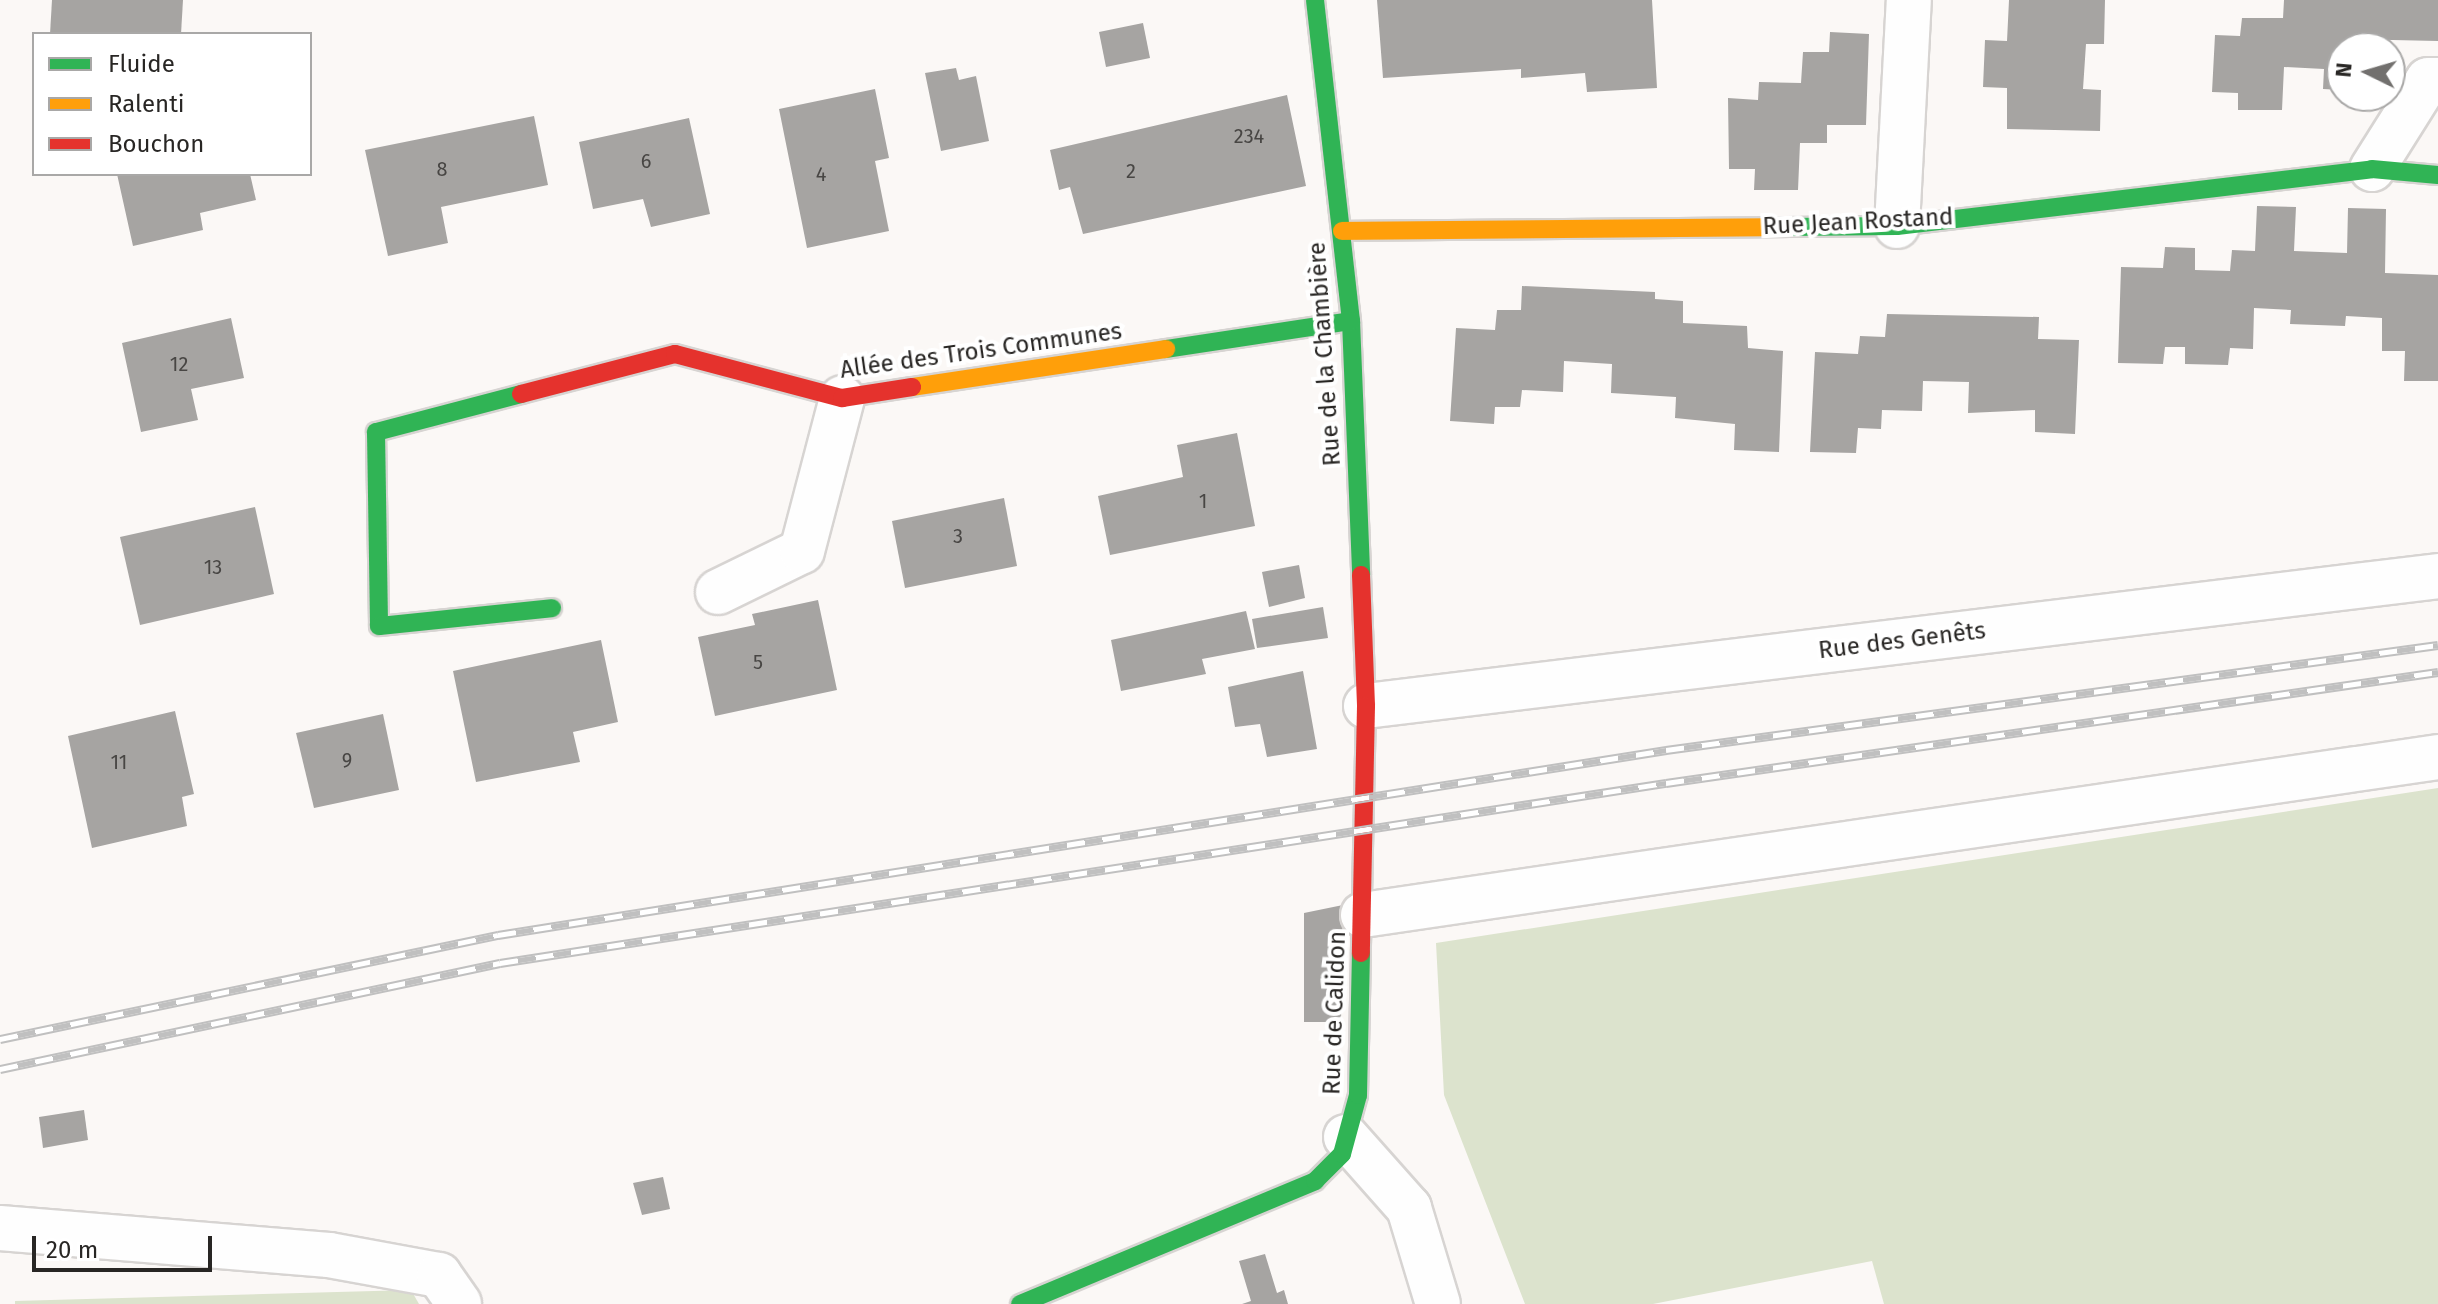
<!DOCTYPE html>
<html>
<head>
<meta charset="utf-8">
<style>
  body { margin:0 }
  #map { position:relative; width:2438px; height:1304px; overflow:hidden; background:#fbf8f6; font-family:"Fira Sans",sans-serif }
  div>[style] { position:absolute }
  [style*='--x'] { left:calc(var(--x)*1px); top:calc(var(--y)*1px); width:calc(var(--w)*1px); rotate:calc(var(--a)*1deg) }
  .green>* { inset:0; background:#dce3cd }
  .building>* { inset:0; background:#a6a4a2 }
  .roads { filter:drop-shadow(2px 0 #d7d4d2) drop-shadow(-2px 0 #d7d4d2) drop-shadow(0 2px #d7d4d2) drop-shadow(0 -2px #d7d4d2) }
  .street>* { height:44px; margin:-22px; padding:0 22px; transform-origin:22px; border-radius:22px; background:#fefefe }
  .fast>* { height:18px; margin:-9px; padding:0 9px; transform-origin:9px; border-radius:9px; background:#30b455 }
  .slow>* { height:18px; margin:-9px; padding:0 9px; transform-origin:9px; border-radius:9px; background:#ff9f0a }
  .jam>* { height:18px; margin:-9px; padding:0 9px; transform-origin:9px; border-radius:9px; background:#e5322d }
  .rail>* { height:9px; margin-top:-4.5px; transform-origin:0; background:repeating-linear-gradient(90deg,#fff 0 18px,#c0c0c0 0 36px); box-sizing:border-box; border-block:2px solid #c0c0c0 }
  span { translate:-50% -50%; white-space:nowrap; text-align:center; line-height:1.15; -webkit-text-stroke:8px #fff; paint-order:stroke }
  .number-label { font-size:20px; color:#484644 }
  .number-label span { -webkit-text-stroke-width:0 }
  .street-label { font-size:24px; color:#282624 }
  .legend { position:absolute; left:32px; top:32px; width:280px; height:144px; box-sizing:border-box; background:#fff; border:2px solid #a9a8a7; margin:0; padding:10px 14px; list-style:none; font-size:24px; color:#282624 }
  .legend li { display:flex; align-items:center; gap:16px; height:40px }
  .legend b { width:40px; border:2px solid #a9a8a7 }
  .north { position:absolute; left:2326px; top:32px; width:80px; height:80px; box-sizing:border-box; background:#fff; border:2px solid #a9a8a7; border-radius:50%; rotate:275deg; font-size:22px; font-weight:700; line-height:32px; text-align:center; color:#282624 }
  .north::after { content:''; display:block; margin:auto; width:28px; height:36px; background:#72706e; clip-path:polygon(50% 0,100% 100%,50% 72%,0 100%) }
  .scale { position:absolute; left:32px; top:1236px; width:180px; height:36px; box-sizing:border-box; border:4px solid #282624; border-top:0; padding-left:10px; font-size:24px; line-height:28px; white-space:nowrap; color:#282624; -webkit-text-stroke:6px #fff; paint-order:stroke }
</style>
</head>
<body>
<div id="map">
  <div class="green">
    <div style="clip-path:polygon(2438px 788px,2438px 1304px,1884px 1304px,1872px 1261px,1653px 1304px,1525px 1304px,1444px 1095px,1436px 943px)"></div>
    <div style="clip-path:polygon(411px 1290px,419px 1304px,15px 1304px,15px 1301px)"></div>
  </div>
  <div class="building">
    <div style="clip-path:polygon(52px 0,183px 0,181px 34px,50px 34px)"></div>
    <div style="clip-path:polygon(1377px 0,1652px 0,1657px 88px,1587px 92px,1585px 73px,1521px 78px,1521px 69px,1383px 78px)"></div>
    <div style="clip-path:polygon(2009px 0,2105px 0,2104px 44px,2086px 44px,2083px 89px,2101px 90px,2100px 131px,2007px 129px,2007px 88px,1983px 87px,1985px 40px,2007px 41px)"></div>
    <div style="clip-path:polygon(2284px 0,2438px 0,2438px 41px,2347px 39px,2342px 90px,2323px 89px,2324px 69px,2284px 67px,2282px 110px,2238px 110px,2238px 93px,2212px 92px,2215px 35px,2240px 36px,2242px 18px,2283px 18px)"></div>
    <div style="clip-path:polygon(1143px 23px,1150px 58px,1106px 67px,1099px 32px)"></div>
    <div style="clip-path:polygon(1830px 32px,1869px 34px,1866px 125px,1827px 125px,1827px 143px,1800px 143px,1798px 190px,1754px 190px,1755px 169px,1729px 169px,1728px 98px,1758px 100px,1759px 82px,1801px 83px,1803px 52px,1829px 52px)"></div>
    <div style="clip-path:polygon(956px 68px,959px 80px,976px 76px,989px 141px,941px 151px,925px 73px)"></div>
    <div style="clip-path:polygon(875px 89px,889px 158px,875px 161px,889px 231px,807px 248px,779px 109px)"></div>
    <div style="clip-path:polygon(1287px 95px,1306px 186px,1083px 234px,1070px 187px,1059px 190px,1050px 150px)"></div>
    <div style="clip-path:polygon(534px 116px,548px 185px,441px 207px,448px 243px,388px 256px,365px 150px)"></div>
    <div style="clip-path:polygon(689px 118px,710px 214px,651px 227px,643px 199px,593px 209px,579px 142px)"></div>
    <div style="clip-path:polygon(117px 174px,250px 174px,256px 200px,200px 213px,203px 230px,133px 246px)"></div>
    <div style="clip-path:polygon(2257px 206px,2296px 207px,2294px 251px,2347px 253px,2348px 208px,2386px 209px,2385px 273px,2438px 275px,2438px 381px,2404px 381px,2405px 351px,2382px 351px,2382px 318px,2346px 316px,2345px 326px,2290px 324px,2291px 310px,2254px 308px,2253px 349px,2230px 348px,2228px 365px,2185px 364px,2185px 347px,2165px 347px,2163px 364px,2118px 363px,2121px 267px,2163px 268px,2165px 247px,2195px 248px,2195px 270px,2230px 271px,2232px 250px,2255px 251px)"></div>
    <div style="clip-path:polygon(1522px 286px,1655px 292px,1655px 299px,1683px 301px,1683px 323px,1747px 326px,1748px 348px,1783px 351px,1779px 452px,1734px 450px,1735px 424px,1675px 418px,1676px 397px,1611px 393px,1612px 364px,1564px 361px,1563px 392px,1522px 390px,1520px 407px,1495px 407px,1494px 424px,1450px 421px,1456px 328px,1495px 330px,1497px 310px,1521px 310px)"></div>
    <div style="clip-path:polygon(1887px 314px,2039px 317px,2038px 339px,2079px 340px,2075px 434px,2035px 432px,2035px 410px,1968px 413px,1969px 382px,1923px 381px,1922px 411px,1882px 410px,1881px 429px,1858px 428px,1856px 453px,1810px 452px,1815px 352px,1858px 354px,1860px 336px,1885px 337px)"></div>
    <div style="clip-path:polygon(231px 318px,244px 378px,191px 389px,198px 420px,141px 432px,122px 343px)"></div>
    <div style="clip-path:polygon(1237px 433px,1255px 526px,1110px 555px,1098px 496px,1183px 477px,1177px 445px)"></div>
    <div style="clip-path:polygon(1004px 498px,1017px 566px,905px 588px,892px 521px)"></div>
    <div style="clip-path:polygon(255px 507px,274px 594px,140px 625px,120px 537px)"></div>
    <div style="clip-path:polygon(1299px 565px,1305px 598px,1269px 607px,1262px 572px)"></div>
    <div style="clip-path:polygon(818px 600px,837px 690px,715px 716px,698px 637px,755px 625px,752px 614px)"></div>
    <div style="clip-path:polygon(1323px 607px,1328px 638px,1257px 648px,1252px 619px)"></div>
    <div style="clip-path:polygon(1246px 611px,1255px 649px,1202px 659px,1206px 674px,1121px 691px,1111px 640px)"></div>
    <div style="clip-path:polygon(601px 640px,618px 722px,573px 732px,580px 762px,476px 782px,453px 671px)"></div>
    <div style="clip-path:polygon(1303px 671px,1317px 749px,1267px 757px,1260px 724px,1235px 727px,1228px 687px)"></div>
    <div style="clip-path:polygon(175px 711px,194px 794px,182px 797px,187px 826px,92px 848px,68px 736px)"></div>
    <div style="clip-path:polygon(383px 714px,399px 790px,314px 808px,296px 733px)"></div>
    <div style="clip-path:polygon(1343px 905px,1341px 1022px,1304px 1022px,1304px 913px)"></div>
    <div style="clip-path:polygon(84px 1110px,88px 1140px,43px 1148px,39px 1117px)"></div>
    <div style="clip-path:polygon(663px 1177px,670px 1209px,642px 1215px,633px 1183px)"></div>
    <div style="clip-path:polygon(1265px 1254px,1277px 1293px,1284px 1290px,1288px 1304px,1242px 1304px,1251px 1301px,1239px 1261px)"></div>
  </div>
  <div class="roads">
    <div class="street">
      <div style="--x:2372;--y:169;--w:105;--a:-57.8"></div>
      <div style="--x:2428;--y:80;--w:10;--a:0"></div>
      <div style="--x:1897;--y:226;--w:226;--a:-87"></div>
      <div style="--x:718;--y:592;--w:93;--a:-26"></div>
      <div style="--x:802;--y:551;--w:158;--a:-75.3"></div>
      <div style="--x:1366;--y:706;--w:1080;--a:-6.91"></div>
      <div style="--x:1363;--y:915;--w:1087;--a:-8.36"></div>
      <div style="--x:1346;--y:1137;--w:95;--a:48.4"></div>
      <div style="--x:1409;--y:1208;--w:100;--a:73.2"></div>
      <div style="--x:0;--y:1228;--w:330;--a:4.7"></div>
      <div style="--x:329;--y:1255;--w:112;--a:10.3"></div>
      <div style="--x:439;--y:1275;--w:35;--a:55"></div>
    </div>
    <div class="fast">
      <div style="--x:1315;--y:0;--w:323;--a:83.6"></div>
      <div style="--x:1351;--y:321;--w:254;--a:87.7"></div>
      <div style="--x:1786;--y:227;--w:111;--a:-0.5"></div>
      <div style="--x:1897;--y:226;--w:478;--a:-6.8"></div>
      <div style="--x:2372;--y:169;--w:66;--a:5.2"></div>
      <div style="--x:1166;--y:349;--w:187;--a:-8.6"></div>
      <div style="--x:521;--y:394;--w:150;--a:165.3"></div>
      <div style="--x:376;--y:432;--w:194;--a:89.1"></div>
      <div style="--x:379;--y:626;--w:174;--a:-5.9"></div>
      <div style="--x:1020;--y:1304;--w:320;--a:-22.6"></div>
      <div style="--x:1315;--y:1181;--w:38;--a:-45"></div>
      <div style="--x:1342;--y:1154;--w:61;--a:-74.8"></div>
      <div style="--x:1358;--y:1095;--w:142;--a:-88.8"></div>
    </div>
    <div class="slow">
      <div style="--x:1342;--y:231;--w:444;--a:-0.5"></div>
      <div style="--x:912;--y:387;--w:257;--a:-8.5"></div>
    </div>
    <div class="jam">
      <div style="--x:521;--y:394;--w:159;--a:-14.6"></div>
      <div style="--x:675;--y:354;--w:173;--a:14.8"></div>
      <div style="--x:842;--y:398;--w:71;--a:-8.9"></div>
      <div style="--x:1361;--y:575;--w:131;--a:87.8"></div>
      <div style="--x:1366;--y:706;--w:247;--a:91.2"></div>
    </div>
  </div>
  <div class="rail">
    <div style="--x:0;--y:1039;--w:509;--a:-11.8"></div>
    <div style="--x:498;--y:935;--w:1183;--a:-9"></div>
    <div style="--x:1666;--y:750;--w:779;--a:-7.75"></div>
    <div style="--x:0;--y:1069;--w:511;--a:-11.97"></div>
    <div style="--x:500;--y:963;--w:1180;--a:-8.78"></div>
    <div style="--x:1666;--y:783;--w:780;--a:-8.18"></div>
  </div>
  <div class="number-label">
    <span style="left:1249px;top:136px">234</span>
    <span style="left:646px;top:161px">6</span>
    <span style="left:442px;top:169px">8</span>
    <span style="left:1131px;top:171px">2</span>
    <span style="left:821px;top:174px">4</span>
    <span style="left:179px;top:364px">12</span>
    <span style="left:1203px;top:501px">1</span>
    <span style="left:958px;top:536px">3</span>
    <span style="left:213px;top:567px">13</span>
    <span style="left:758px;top:662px">5</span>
    <span style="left:347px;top:760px">9</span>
    <span style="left:119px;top:762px">11</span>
  </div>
  <div class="street-label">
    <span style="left:1858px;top:222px;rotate:-3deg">Rue Jean Rostand</span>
    <span style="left:981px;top:351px;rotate:-8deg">Allée des Trois Communes</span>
    <span style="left:1325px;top:354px;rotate:-94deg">Rue de la Chambière</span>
    <span style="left:1902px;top:641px;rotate:-7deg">Rue des Genêts</span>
    <span style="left:1335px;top:1013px;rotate:-88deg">Rue de Calidon</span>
  </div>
  <ul class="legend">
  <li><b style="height:10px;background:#30b455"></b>Fluide</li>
  <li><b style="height:10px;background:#ff9f0a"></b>Ralenti</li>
  <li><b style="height:10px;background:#e5322d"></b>Bouchon</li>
  </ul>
  <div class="north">N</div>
  <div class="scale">20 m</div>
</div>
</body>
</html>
